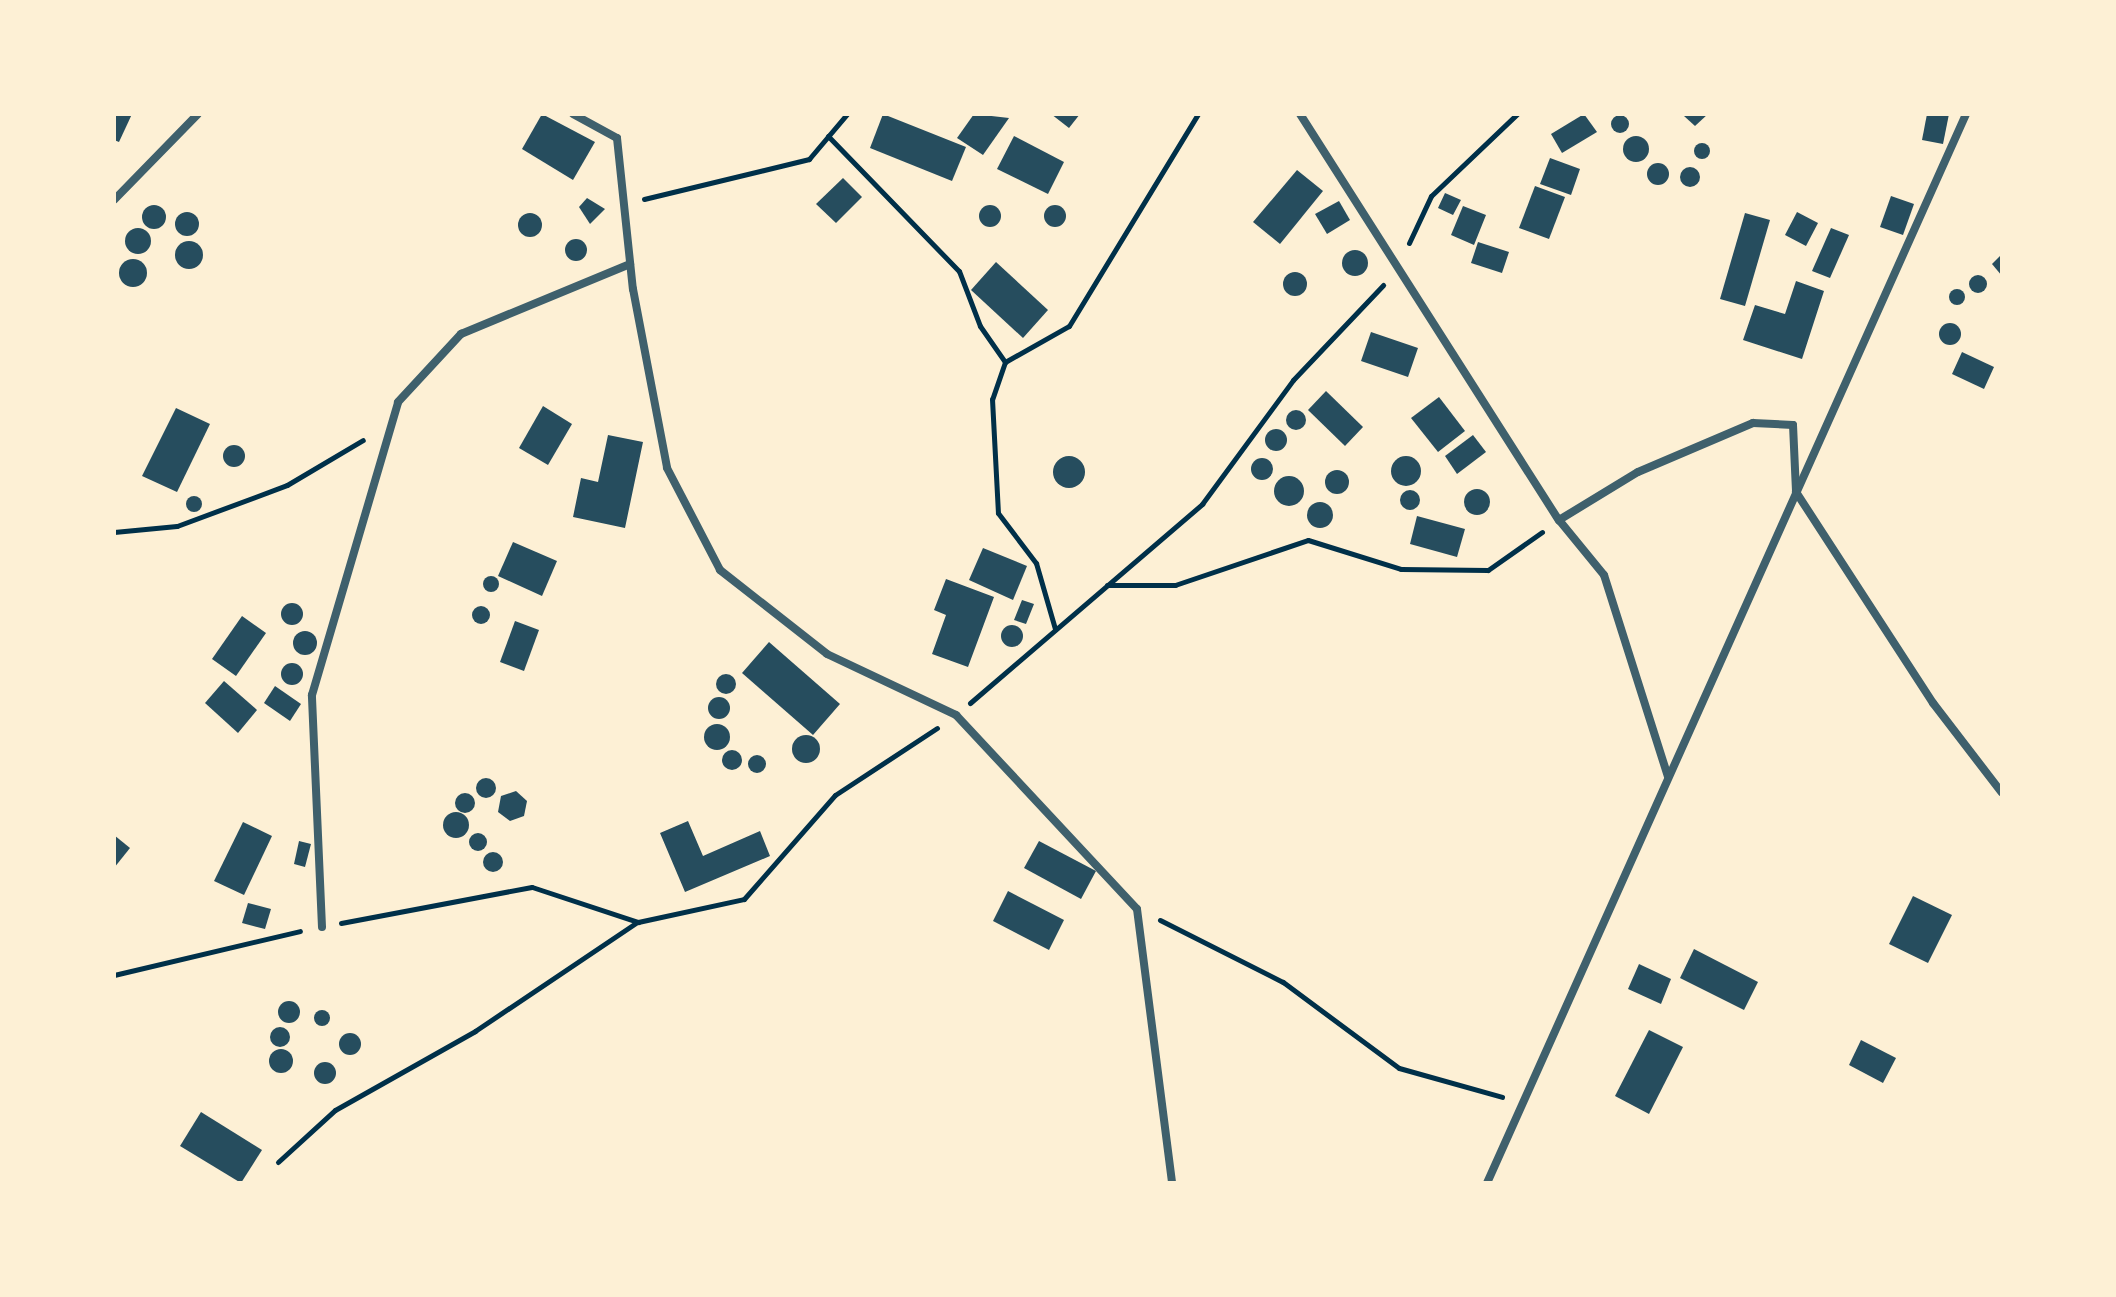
<!DOCTYPE html>
<html>
<head>
<meta charset="utf-8">
<style>
  body { margin:0 }
  #map { position:relative; width:2116px; height:1297px; overflow:hidden; background:#fdf0d5; font-family:Figtree,sans-serif }
  div>[style] { position:absolute }
  [style*='--x'] { left:calc(var(--x)*1px); top:calc(var(--y)*1px); width:calc(var(--w)*1px); rotate:calc(var(--a)*1deg) }
  .building>* { inset:0; background:#264d5e }
  .round { border-radius:50% }
  .path>* { height:5px; margin:-2.5px; padding:0 2.5px; transform-origin:2.5px; border-radius:2.5px; background:#003049 }
  .minor>* { height:8px; margin:-4px; padding:0 4px; transform-origin:4px; border-radius:4px; background:#3f606c }
  span { translate:-50% -50%; white-space:nowrap; text-align:center; line-height:1.15; -webkit-text-stroke:6px #fdf0d5; paint-order:stroke }
  .frame { position:absolute; inset:0; border:116px solid #fdf0d5; pointer-events:none }
</style>
</head>
<body>
<div id="map">
  <div class="building">
    <div style="clip-path:polygon(114px 114px,132px 114px,119px 142px,114px 140px)"></div>
    <div style="clip-path:polygon(542px 114px,595px 142px,573px 180px,522px 149px)"></div>
    <div style="clip-path:polygon(883px 114px,966px 147px,952px 181px,870px 148px)"></div>
    <div style="clip-path:polygon(974px 114px,1009px 118px,983px 155px,957px 138px)"></div>
    <div style="clip-path:polygon(1051px 114px,1080px 114px,1069px 128px)"></div>
    <div style="clip-path:polygon(1584px 114px,1597px 132px,1562px 153px,1551px 134px)"></div>
    <div style="clip-path:polygon(1708px 114px,1695px 126px,1684px 116px,1685px 114px)"></div>
    <div style="clip-path:polygon(1927px 114px,1949px 114px,1943px 144px,1922px 140px)"></div>
    <div class="round" style="left:1611px;top:115px;width:18px;height:18px"></div>
    <div style="clip-path:polygon(1014px 136px,1064px 162px,1048px 194px,997px 169px)"></div>
    <div class="round" style="left:1623px;top:136px;width:26px;height:26px"></div>
    <div class="round" style="left:1694px;top:143px;width:16px;height:16px"></div>
    <div style="clip-path:polygon(1550px 158px,1580px 169px,1571px 195px,1540px 184px)"></div>
    <div class="round" style="left:1647px;top:163px;width:22px;height:22px"></div>
    <div class="round" style="left:1680px;top:167px;width:20px;height:20px"></div>
    <div style="clip-path:polygon(1297px 170px,1323px 191px,1280px 244px,1253px 222px)"></div>
    <div style="clip-path:polygon(843px 178px,862px 197px,836px 223px,816px 204px)"></div>
    <div style="clip-path:polygon(1535px 186px,1565px 197px,1549px 239px,1519px 228px)"></div>
    <div style="clip-path:polygon(1445px 193px,1461px 200px,1453px 215px,1438px 208px)"></div>
    <div style="clip-path:polygon(1891px 196px,1914px 204px,1903px 235px,1880px 227px)"></div>
    <div style="clip-path:polygon(587px 198px,605px 209px,590px 224px,579px 207px)"></div>
    <div style="clip-path:polygon(1339px 201px,1350px 220px,1327px 234px,1315px 214px)"></div>
    <div class="round" style="left:1044px;top:205px;width:22px;height:22px"></div>
    <div class="round" style="left:979px;top:205px;width:22px;height:22px"></div>
    <div class="round" style="left:142px;top:205px;width:24px;height:24px"></div>
    <div style="clip-path:polygon(1463px 206px,1486px 215px,1474px 245px,1451px 235px)"></div>
    <div style="clip-path:polygon(1797px 212px,1818px 223px,1806px 246px,1785px 235px)"></div>
    <div class="round" style="left:175px;top:212px;width:24px;height:24px"></div>
    <div style="clip-path:polygon(1745px 213px,1770px 220px,1745px 306px,1720px 299px)"></div>
    <div class="round" style="left:518px;top:213px;width:24px;height:24px"></div>
    <div class="round" style="left:125px;top:228px;width:26px;height:26px"></div>
    <div style="clip-path:polygon(1831px 228px,1849px 235px,1830px 278px,1812px 271px)"></div>
    <div class="round" style="left:565px;top:239px;width:22px;height:22px"></div>
    <div class="round" style="left:175px;top:241px;width:28px;height:28px"></div>
    <div style="clip-path:polygon(1478px 242px,1509px 252px,1502px 273px,1471px 263px)"></div>
    <div class="round" style="left:1342px;top:250px;width:26px;height:26px"></div>
    <div style="clip-path:polygon(2002px 254px,2002px 276px,1992px 264px)"></div>
    <div class="round" style="left:119px;top:259px;width:28px;height:28px"></div>
    <div style="clip-path:polygon(996px 262px,1048px 310px,1023px 338px,971px 290px)"></div>
    <div class="round" style="left:1283px;top:272px;width:24px;height:24px"></div>
    <div class="round" style="left:1969px;top:275px;width:18px;height:18px"></div>
    <div style="clip-path:polygon(1796px 281px,1824px 291px,1802px 359px,1743px 340px,1755px 305px,1785px 314px)"></div>
    <div class="round" style="left:1949px;top:289px;width:16px;height:16px"></div>
    <div class="round" style="left:1939px;top:323px;width:22px;height:22px"></div>
    <div style="clip-path:polygon(1371px 332px,1418px 348px,1408px 377px,1361px 361px)"></div>
    <div style="clip-path:polygon(1962px 352px,1994px 367px,1984px 389px,1952px 374px)"></div>
    <div style="clip-path:polygon(1326px 391px,1363px 427px,1345px 446px,1308px 410px)"></div>
    <div style="clip-path:polygon(1439px 397px,1465px 431px,1438px 452px,1411px 418px)"></div>
    <div style="clip-path:polygon(543px 406px,572px 424px,548px 465px,519px 448px)"></div>
    <div style="clip-path:polygon(176px 408px,210px 424px,177px 492px,142px 476px)"></div>
    <div class="round" style="left:1286px;top:410px;width:20px;height:20px"></div>
    <div class="round" style="left:1265px;top:429px;width:22px;height:22px"></div>
    <div style="clip-path:polygon(608px 435px,643px 442px,625px 528px,573px 517px,581px 478px,598px 482px)"></div>
    <div style="clip-path:polygon(1473px 435px,1486px 452px,1457px 474px,1445px 456px)"></div>
    <div class="round" style="left:223px;top:445px;width:22px;height:22px"></div>
    <div class="round" style="left:1053px;top:456px;width:32px;height:32px"></div>
    <div class="round" style="left:1391px;top:456px;width:30px;height:30px"></div>
    <div class="round" style="left:1251px;top:458px;width:22px;height:22px"></div>
    <div class="round" style="left:1325px;top:470px;width:24px;height:24px"></div>
    <div class="round" style="left:1274px;top:476px;width:30px;height:30px"></div>
    <div class="round" style="left:1464px;top:489px;width:26px;height:26px"></div>
    <div class="round" style="left:1400px;top:490px;width:20px;height:20px"></div>
    <div class="round" style="left:186px;top:496px;width:16px;height:16px"></div>
    <div class="round" style="left:1307px;top:502px;width:26px;height:26px"></div>
    <div style="clip-path:polygon(1417px 516px,1465px 529px,1457px 557px,1410px 544px)"></div>
    <div style="clip-path:polygon(513px 542px,557px 561px,542px 596px,498px 576px)"></div>
    <div style="clip-path:polygon(983px 548px,1027px 566px,1013px 600px,969px 580px)"></div>
    <div class="round" style="left:483px;top:576px;width:16px;height:16px"></div>
    <div style="clip-path:polygon(946px 579px,994px 597px,968px 667px,932px 654px,946px 615px,934px 610px)"></div>
    <div style="clip-path:polygon(1022px 600px,1034px 604px,1026px 624px,1014px 620px)"></div>
    <div class="round" style="left:281px;top:603px;width:22px;height:22px"></div>
    <div class="round" style="left:472px;top:606px;width:18px;height:18px"></div>
    <div style="clip-path:polygon(242px 616px,266px 633px,236px 676px,212px 659px)"></div>
    <div style="clip-path:polygon(515px 621px,539px 630px,524px 671px,500px 662px)"></div>
    <div class="round" style="left:1001px;top:625px;width:22px;height:22px"></div>
    <div class="round" style="left:293px;top:631px;width:24px;height:24px"></div>
    <div style="clip-path:polygon(769px 642px,840px 704px,813px 735px,742px 673px)"></div>
    <div class="round" style="left:281px;top:663px;width:22px;height:22px"></div>
    <div class="round" style="left:716px;top:674px;width:20px;height:20px"></div>
    <div style="clip-path:polygon(224px 681px,257px 710px,238px 733px,205px 703px)"></div>
    <div style="clip-path:polygon(275px 686px,301px 704px,290px 721px,264px 703px)"></div>
    <div class="round" style="left:708px;top:697px;width:22px;height:22px"></div>
    <div class="round" style="left:704px;top:724px;width:26px;height:26px"></div>
    <div class="round" style="left:792px;top:735px;width:28px;height:28px"></div>
    <div class="round" style="left:722px;top:750px;width:20px;height:20px"></div>
    <div class="round" style="left:748px;top:755px;width:18px;height:18px"></div>
    <div class="round" style="left:476px;top:778px;width:20px;height:20px"></div>
    <div style="clip-path:polygon(516px 791px,527px 801px,524px 816px,510px 821px,498px 812px,501px 796px)"></div>
    <div class="round" style="left:455px;top:793px;width:20px;height:20px"></div>
    <div class="round" style="left:443px;top:812px;width:26px;height:26px"></div>
    <div style="clip-path:polygon(688px 821px,703px 856px,760px 831px,770px 856px,685px 892px,660px 833px)"></div>
    <div style="clip-path:polygon(243px 822px,272px 836px,244px 895px,214px 881px)"></div>
    <div class="round" style="left:469px;top:833px;width:18px;height:18px"></div>
    <div style="clip-path:polygon(114px 835px,130px 848px,114px 868px)"></div>
    <div style="clip-path:polygon(299px 841px,311px 844px,305px 867px,294px 864px)"></div>
    <div style="clip-path:polygon(1039px 841px,1096px 871px,1081px 899px,1024px 868px)"></div>
    <div class="round" style="left:483px;top:852px;width:20px;height:20px"></div>
    <div style="clip-path:polygon(1008px 891px,1064px 920px,1049px 950px,993px 921px)"></div>
    <div style="clip-path:polygon(1913px 896px,1952px 915px,1928px 963px,1889px 944px)"></div>
    <div style="clip-path:polygon(248px 903px,271px 909px,265px 929px,242px 923px)"></div>
    <div style="clip-path:polygon(1694px 949px,1758px 982px,1744px 1010px,1680px 978px)"></div>
    <div style="clip-path:polygon(1639px 964px,1671px 979px,1661px 1004px,1628px 989px)"></div>
    <div class="round" style="left:278px;top:1001px;width:22px;height:22px"></div>
    <div class="round" style="left:314px;top:1010px;width:16px;height:16px"></div>
    <div class="round" style="left:270px;top:1027px;width:20px;height:20px"></div>
    <div style="clip-path:polygon(1649px 1030px,1683px 1047px,1649px 1114px,1615px 1096px)"></div>
    <div class="round" style="left:339px;top:1033px;width:22px;height:22px"></div>
    <div style="clip-path:polygon(1861px 1040px,1896px 1058px,1883px 1083px,1849px 1065px)"></div>
    <div class="round" style="left:269px;top:1049px;width:24px;height:24px"></div>
    <div class="round" style="left:314px;top:1062px;width:22px;height:22px"></div>
    <div style="clip-path:polygon(201px 1112px,262px 1150px,241px 1183px,180px 1146px)"></div>
  </div>
  <div class="path">
    <div style="--x:828;--y:136;--w:188;--a:45.9"></div>
    <div style="--x:959;--y:271;--w:59;--a:69.1"></div>
    <div style="--x:980;--y:326;--w:44;--a:55.2"></div>
    <div style="--x:1005;--y:362;--w:39;--a:109"></div>
    <div style="--x:992;--y:399;--w:114;--a:87"></div>
    <div style="--x:998;--y:513;--w:63;--a:52.8"></div>
    <div style="--x:1036;--y:563;--w:69;--a:73.9"></div>
    <div style="--x:644;--y:199;--w:170;--a:-13.6"></div>
    <div style="--x:809;--y:159;--w:59;--a:-49.8"></div>
    <div style="--x:1409;--y:243;--w:52;--a:-64.9"></div>
    <div style="--x:1431;--y:196;--w:119;--a:-43.6"></div>
    <div style="--x:1005;--y:362;--w:73;--a:-29.4"></div>
    <div style="--x:1069;--y:326;--w:248;--a:-58.7"></div>
    <div style="--x:114;--y:532;--w:63;--a:-5.4"></div>
    <div style="--x:177;--y:526;--w:117;--a:-20.4"></div>
    <div style="--x:287;--y:485;--w:88;--a:-30.6"></div>
    <div style="--x:1107;--y:585;--w:68;--a:0"></div>
    <div style="--x:1175;--y:585;--w:140;--a:-18.7"></div>
    <div style="--x:1308;--y:540;--w:97;--a:17.3"></div>
    <div style="--x:1401;--y:569;--w:87;--a:0.7"></div>
    <div style="--x:1488;--y:570;--w:66;--a:-35.1"></div>
    <div style="--x:970;--y:703;--w:306;--a:-40.6"></div>
    <div style="--x:1202;--y:504;--w:154;--a:-53.7"></div>
    <div style="--x:1293;--y:380;--w:131;--a:-46.5"></div>
    <div style="--x:1160;--y:920;--w:138;--a:26.8"></div>
    <div style="--x:1283;--y:982;--w:144;--a:36.6"></div>
    <div style="--x:1399;--y:1068;--w:107;--a:15.7"></div>
    <div style="--x:341;--y:923;--w:194;--a:-10.7"></div>
    <div style="--x:532;--y:887;--w:112;--a:18.3"></div>
    <div style="--x:638;--y:922;--w:108;--a:-12.2"></div>
    <div style="--x:744;--y:899;--w:138;--a:-48.8"></div>
    <div style="--x:835;--y:795;--w:122;--a:-33.3"></div>
    <div style="--x:114;--y:975;--w:191;--a:-13.3"></div>
    <div style="--x:278;--y:1162;--w:77;--a:-42.4"></div>
    <div style="--x:335;--y:1110;--w:161;--a:-29.4"></div>
    <div style="--x:475;--y:1031;--w:195;--a:-33.9"></div>
  </div>
  <div class="minor">
    <div style="--x:573;--y:114;--w:50;--a:28.6"></div>
    <div style="--x:617;--y:138;--w:152;--a:84"></div>
    <div style="--x:633;--y:289;--w:182;--a:79.2"></div>
    <div style="--x:667;--y:468;--w:115;--a:62.5"></div>
    <div style="--x:720;--y:570;--w:136;--a:38.1"></div>
    <div style="--x:827;--y:654;--w:143;--a:25.3"></div>
    <div style="--x:956;--y:715;--w:265;--a:47"></div>
    <div style="--x:1137;--y:909;--w:276;--a:82.7"></div>
    <div style="--x:1300;--y:114;--w:482;--a:57.5"></div>
    <div style="--x:1559;--y:520;--w:92;--a:-31.3"></div>
    <div style="--x:1638;--y:472;--w:125;--a:-23.1"></div>
    <div style="--x:1753;--y:423;--w:40;--a:2.9"></div>
    <div style="--x:1793;--y:425;--w:67;--a:87.4"></div>
    <div style="--x:1796;--y:492;--w:252;--a:57"></div>
    <div style="--x:1933;--y:703;--w:113;--a:52.5"></div>
    <div style="--x:114;--y:200;--w:120;--a:-45.7"></div>
    <div style="--x:1559;--y:520;--w:71;--a:50.7"></div>
    <div style="--x:1604;--y:575;--w:212;--a:72.4"></div>
    <div style="--x:322;--y:927;--w:232;--a:-92.5"></div>
    <div style="--x:312;--y:695;--w:305;--a:-73.6"></div>
    <div style="--x:398;--y:402;--w:93;--a:-47.2"></div>
    <div style="--x:461;--y:334;--w:183;--a:-22.5"></div>
    <div style="--x:1487;--y:1183;--w:1171;--a:-65.86"></div>
  </div>
  <div class="frame"></div>
</div>
</body>
</html>
